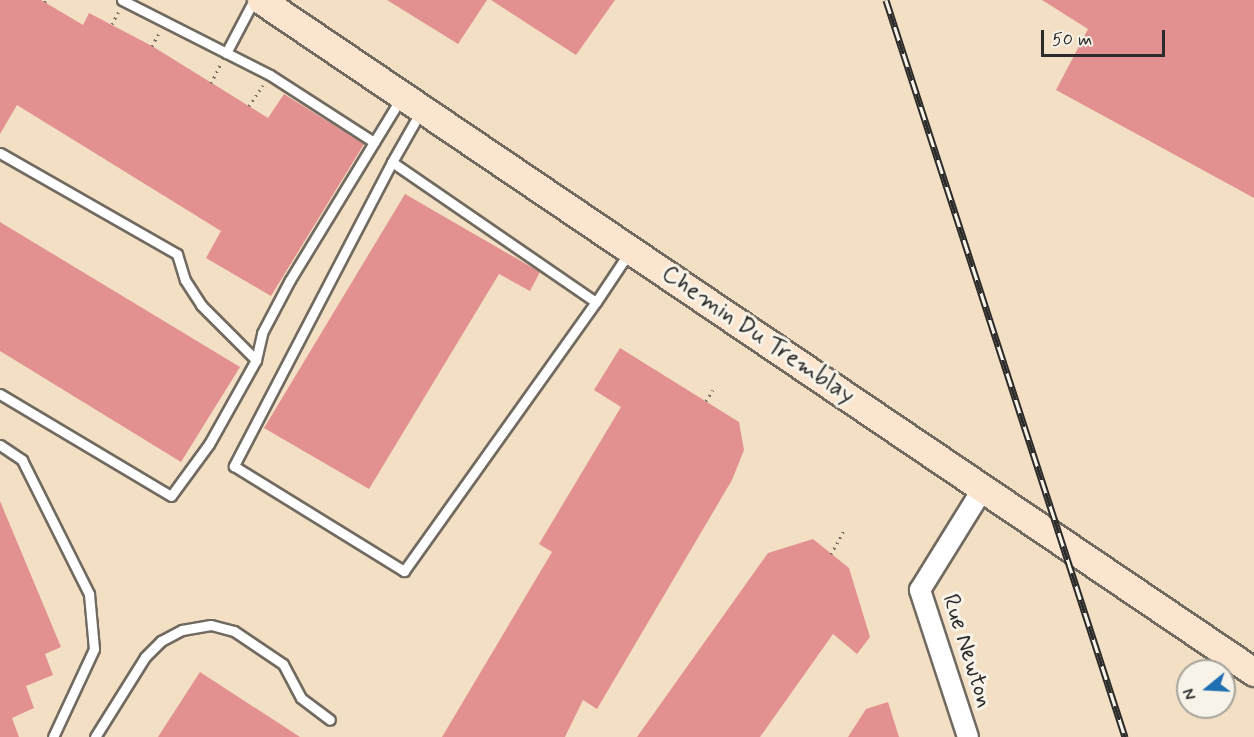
<!DOCTYPE html>
<html>
<head>
<meta charset="utf-8">
<style>
  body { margin:0 }
  #map { position:relative; width:1254px; height:737px; overflow:hidden; background:#f3dfc3; font-family:Mynerve,sans-serif }
  div>[style] { position:absolute }
  [style*='--x'] { left:calc(var(--x)*1px); top:calc(var(--y)*1px); width:calc(var(--w)*1px); rotate:calc(var(--a)*1deg) }
  .building>* { inset:0; background:#e29190 }
  .path>* { height:3px; margin-top:-1.5px; transform-origin:0; background:repeating-linear-gradient(90deg,#716a60 0 1.5px,transparent 0 6px) }
  .roads { filter:drop-shadow(2px 0 #716a60) drop-shadow(-2px 0 #716a60) drop-shadow(0 2px #716a60) drop-shadow(0 -2px #716a60) }
  .lane>* { height:9px; margin:-4.5px; padding:0 4.5px; transform-origin:4.5px; border-radius:4.5px; background:#fff }
  .street>* { height:20px; margin:-10px; padding:0 10px; transform-origin:10px; border-radius:10px; background:#fff }
  .secondary>* { height:27px; margin:-13.5px; padding:0 13.5px; transform-origin:13.5px; border-radius:13.5px; background:#fce5cf }
  .rail>* { height:7px; margin-top:-3.5px; transform-origin:0; background:repeating-linear-gradient(90deg,#f7f3e8 0 14px,#2b2b2b 0 28px); box-sizing:border-box; border-block:2px solid #2b2b2b }
  span { translate:-50% -50%; white-space:nowrap; text-align:center; line-height:1.15; -webkit-text-stroke:6px #f7f3e8; paint-order:stroke }
  .street-label { font-size:24px; color:#2b2b2b }
  .north { position:absolute; left:1176px; top:659px; width:60px; height:60px; box-sizing:border-box; background:#f7f3e8; border:2px solid #a5a39c; border-radius:50%; rotate:252deg; font-size:16px; font-weight:700; line-height:24px; text-align:center; color:#2b2b2b }
  .north::after { content:''; display:block; margin:auto; width:21px; height:27px; background:#1f6fb2; clip-path:polygon(50% 0,100% 100%,50% 72%,0 100%) }
  .scale { position:absolute; left:1041px; top:30px; width:124px; height:27px; box-sizing:border-box; border:3px solid #2b2b2b; border-top:0; padding-left:8px; font-size:18px; line-height:21px; white-space:nowrap; color:#2b2b2b; -webkit-text-stroke:4px #f7f3e8; paint-order:stroke }
</style>
</head>
<body>
<div id="map">
  <div class="building">
    <div style="clip-path:polygon(0 0,41px 0,83px 25px,89px 13px,152px 46px,268px 118px,284px 94px,364px 144px,271px 296px,206px 258px,221px 231px,17px 105px,0 134px)"></div>
    <div style="clip-path:polygon(387px 0,487px 0,458px 44px)"></div>
    <div style="clip-path:polygon(491px 0,615px 0,576px 55px)"></div>
    <div style="clip-path:polygon(1042px 0,1254px 0,1254px 198px,1056px 90px,1088px 29px)"></div>
    <div style="clip-path:polygon(405px 194px,540px 272px,530px 291px,499px 274px,369px 489px,264px 428px)"></div>
    <div style="clip-path:polygon(0 222px,240px 367px,181px 462px,0 351px)"></div>
    <div style="clip-path:polygon(620px 348px,739px 422px,744px 450px,732px 480px,597px 709px,583px 700px,565px 737px,442px 737px,552px 552px,539px 544px,621px 407px,594px 390px)"></div>
    <div style="clip-path:polygon(0 501px,61px 647px,45px 654px,53px 675px,26px 686px,34px 708px,12px 718px,19px 737px,0 737px)"></div>
    <div style="clip-path:polygon(813px 539px,849px 568px,870px 637px,857px 654px,833px 634px,760px 737px,637px 737px,768px 553px)"></div>
    <div style="clip-path:polygon(200px 672px,300px 737px,158px 737px)"></div>
    <div style="clip-path:polygon(888px 702px,899px 737px,848px 737px,866px 709px)"></div>
  </div>
  <div class="path">
    <div style="--x:45;--y:2;--w:2;--a:-63"></div>
    <div style="--x:112;--y:24;--w:15;--a:-62"></div>
    <div style="--x:152;--y:46;--w:17;--a:-62"></div>
    <div style="--x:211;--y:83;--w:22;--a:-63"></div>
    <div style="--x:249;--y:106;--w:25;--a:-56"></div>
    <div style="--x:706;--y:401;--w:13;--a:-58"></div>
    <div style="--x:831;--y:554;--w:26;--a:-61"></div>
  </div>
  <div class="roads">
    <div class="lane">
      <div style="--x:122;--y:0;--w:166;--a:26.9"></div>
      <div style="--x:270;--y:75;--w:124;--a:32.8"></div>
      <div style="--x:226;--y:53;--w:60;--a:-62.2"></div>
      <div style="--x:421;--y:111;--w:59;--a:119.6"></div>
      <div style="--x:392;--y:162;--w:247;--a:34.5"></div>
      <div style="--x:596;--y:302;--w:61;--a:-56.3"></div>
      <div style="--x:0;--y:153;--w:204;--a:29.7"></div>
      <div style="--x:177;--y:254;--w:27;--a:73"></div>
      <div style="--x:185;--y:280;--w:30;--a:57"></div>
      <div style="--x:201;--y:305;--w:78;--a:45"></div>
      <div style="--x:256;--y:360;--w:96;--a:119.2"></div>
      <div style="--x:209;--y:444;--w:64;--a:126.2"></div>
      <div style="--x:171;--y:496;--w:199;--a:-149.2"></div>
      <div style="--x:392;--y:162;--w:343;--a:117.5"></div>
      <div style="--x:234;--y:466;--w:200;--a:31.7"></div>
      <div style="--x:404;--y:571;--w:330;--a:-54.5"></div>
      <div style="--x:256;--y:360;--w:28;--a:-77"></div>
      <div style="--x:262;--y:333;--w:60;--a:-62.2"></div>
      <div style="--x:290;--y:280;--w:213;--a:-58.6"></div>
      <div style="--x:0;--y:445;--w:27;--a:34"></div>
      <div style="--x:22;--y:460;--w:150;--a:63.4"></div>
      <div style="--x:89;--y:594;--w:55;--a:84.8"></div>
      <div style="--x:94;--y:649;--w:97;--a:115"></div>
      <div style="--x:95;--y:737;--w:94;--a:-58"></div>
      <div style="--x:145;--y:657;--w:23;--a:-45"></div>
      <div style="--x:161;--y:641;--w:24;--a:-28"></div>
      <div style="--x:182;--y:630;--w:29;--a:-10"></div>
      <div style="--x:211;--y:625;--w:24;--a:15"></div>
      <div style="--x:234;--y:631;--w:59;--a:34"></div>
      <div style="--x:283;--y:664;--w:38;--a:62"></div>
      <div style="--x:301;--y:698;--w:36;--a:37"></div>
    </div>
    <div class="street">
      <div style="--x:968;--y:737;--w:155;--a:-108.1"></div>
      <div style="--x:920;--y:590;--w:118;--a:-58.2"></div>
    </div>
    <div class="secondary">
      <div style="--x:261;--y:0;--w:1199;--a:34.09"></div>
    </div>
  </div>
  <div class="rail">
    <div style="--x:886;--y:0;--w:775;--a:72.03"></div>
  </div>
  <div class="street-label">
    <span style="left:758px;top:335px;rotate:34deg">Chemin Du Tremblay</span>
    <span style="left:967px;top:651px;rotate:72deg">Rue Newton</span>
  </div>
  <div class="north">N</div>
  <div class="scale">50 m</div>
</div>
</body>
</html>
